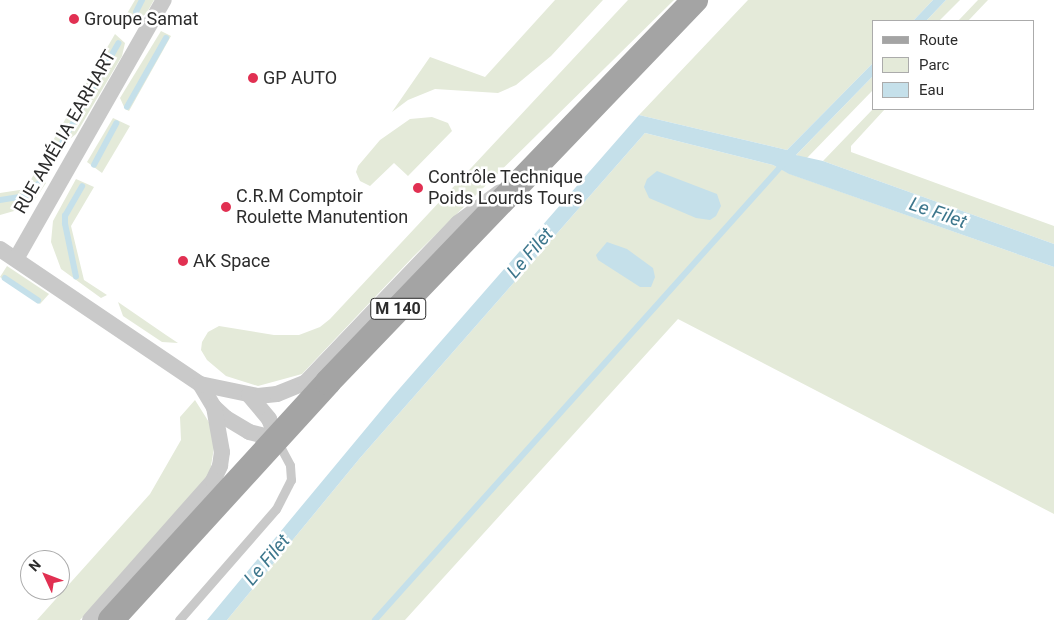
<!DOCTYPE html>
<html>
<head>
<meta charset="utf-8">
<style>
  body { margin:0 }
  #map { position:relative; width:1054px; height:620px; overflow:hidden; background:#fff; font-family:Roboto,sans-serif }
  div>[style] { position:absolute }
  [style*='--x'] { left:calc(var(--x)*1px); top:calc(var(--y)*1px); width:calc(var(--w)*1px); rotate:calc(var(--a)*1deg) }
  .green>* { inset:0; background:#e4ead9 }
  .water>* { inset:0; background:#c5e0ea }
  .stream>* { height:5.5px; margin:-2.75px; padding:0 2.75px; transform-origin:2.75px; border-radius:2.75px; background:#c5e0ea }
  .service>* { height:9px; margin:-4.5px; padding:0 4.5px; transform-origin:4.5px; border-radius:4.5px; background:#c9c9c9 }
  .minor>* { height:16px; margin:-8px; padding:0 8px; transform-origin:8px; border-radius:8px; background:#c9c9c9 }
  .primary>* { height:26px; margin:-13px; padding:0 13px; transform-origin:13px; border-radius:13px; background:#a4a4a4 }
  .dots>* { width:14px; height:14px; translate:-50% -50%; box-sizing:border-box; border:2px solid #fff; border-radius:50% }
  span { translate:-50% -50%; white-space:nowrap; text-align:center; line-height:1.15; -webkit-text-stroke:5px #fff; paint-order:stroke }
  .shield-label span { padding:1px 4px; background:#fff; border:1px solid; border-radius:4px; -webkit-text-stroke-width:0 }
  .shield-label { font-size:16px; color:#2c2c2c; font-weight:700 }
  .poi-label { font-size:18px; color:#2c2c2c }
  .left { translate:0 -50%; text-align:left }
  .street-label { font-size:18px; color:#2c2c2c }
  .water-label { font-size:19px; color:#3c768c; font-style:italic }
  .legend { position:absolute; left:872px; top:20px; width:162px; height:90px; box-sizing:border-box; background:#fff; border:1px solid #ababab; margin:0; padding:6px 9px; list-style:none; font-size:15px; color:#2c2c2c }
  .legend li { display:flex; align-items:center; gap:10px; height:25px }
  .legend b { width:25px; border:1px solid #ababab }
  .north { position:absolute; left:20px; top:550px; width:50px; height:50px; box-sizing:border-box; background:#fff; border:1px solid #ababab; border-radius:50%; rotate:313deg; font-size:14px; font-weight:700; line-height:20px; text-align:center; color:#2c2c2c }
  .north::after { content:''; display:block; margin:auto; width:18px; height:22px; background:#e13052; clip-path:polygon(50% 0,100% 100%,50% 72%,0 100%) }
</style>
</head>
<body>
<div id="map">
  <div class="green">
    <div style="clip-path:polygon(135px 0,154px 0,146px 14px,136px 20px,125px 17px)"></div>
    <div style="clip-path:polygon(555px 0,603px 0,551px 56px,516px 85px,498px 93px,435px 89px,408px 100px,392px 112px,430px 57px,485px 77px)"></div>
    <div style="clip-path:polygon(628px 0,674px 0,413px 257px,302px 374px,258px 386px,226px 376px,207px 360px,201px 350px,202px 342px,208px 332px,219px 326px,274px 335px,299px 335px,320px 327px,330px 319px)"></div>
    <div style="clip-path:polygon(748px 0,933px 0,913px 21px,873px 21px,873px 63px,787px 150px,639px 115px)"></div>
    <div style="clip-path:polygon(946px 0,960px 0,939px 21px,926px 21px)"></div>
    <div style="clip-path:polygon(978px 0,988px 0,968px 21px,958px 21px)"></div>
    <div style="clip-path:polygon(161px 31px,171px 36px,129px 111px,125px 109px,120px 98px)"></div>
    <div style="clip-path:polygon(115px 34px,125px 43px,122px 56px,76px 134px,59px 148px,48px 149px)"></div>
    <div style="clip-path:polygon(873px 76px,873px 90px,806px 159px,796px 155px)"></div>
    <div style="clip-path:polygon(873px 109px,885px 109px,851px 146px,851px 152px,1054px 226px,1054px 244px,823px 161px)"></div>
    <div style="clip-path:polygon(432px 117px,448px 123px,452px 131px,408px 176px,394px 163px,370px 186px,360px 181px,356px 172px,358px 166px,380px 140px,410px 119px)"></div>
    <div style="clip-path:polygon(113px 118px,130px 126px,102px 173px,87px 162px)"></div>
    <div style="clip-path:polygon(645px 133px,773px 165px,790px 174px,1054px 267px,1054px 514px,678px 319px,405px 620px,227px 620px,360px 458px)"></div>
    <div style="clip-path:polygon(34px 174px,46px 183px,36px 198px,21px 209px,0 215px,0 193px,26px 189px)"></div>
    <div style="clip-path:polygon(76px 179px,94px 187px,71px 226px,84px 280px,107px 295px,101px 298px,61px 269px,51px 242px,53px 221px)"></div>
    <div style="clip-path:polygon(7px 266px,49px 294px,40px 304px,0 277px)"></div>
    <div style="clip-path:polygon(118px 302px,166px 335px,178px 343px,162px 342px,123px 316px)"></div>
    <div style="clip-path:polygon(195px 400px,212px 427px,215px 442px,210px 472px,201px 487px,80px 620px,37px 620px,150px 494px,181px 440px,180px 417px)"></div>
  </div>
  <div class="water">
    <div style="clip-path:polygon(933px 0,946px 0,926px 21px,913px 21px)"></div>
    <div style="clip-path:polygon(873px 63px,873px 76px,796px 155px,823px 161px,1054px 244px,1054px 267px,789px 174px,773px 165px,645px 133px,360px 458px,227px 620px,207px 620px,393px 396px,639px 115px,787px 150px)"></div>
    <div style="clip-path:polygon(657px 171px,717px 194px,721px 206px,716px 216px,710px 220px,696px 218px,649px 198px,644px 187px,647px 179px)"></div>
    <div style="clip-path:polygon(607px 242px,627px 249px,653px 268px,655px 277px,651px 287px,640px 287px,598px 260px,596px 255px)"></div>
  </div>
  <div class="stream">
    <div style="--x:136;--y:12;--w:13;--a:-63"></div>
    <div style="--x:127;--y:107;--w:79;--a:-60.5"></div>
    <div style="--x:59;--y:148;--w:120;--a:-60.4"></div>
    <div style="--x:94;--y:165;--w:47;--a:-61.8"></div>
    <div style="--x:0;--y:200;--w:26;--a:-9"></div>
    <div style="--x:26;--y:196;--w:17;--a:-45"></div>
    <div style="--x:76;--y:277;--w:54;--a:-101.7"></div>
    <div style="--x:65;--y:224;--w:8;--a:-90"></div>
    <div style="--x:65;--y:216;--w:34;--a:-60"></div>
    <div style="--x:5;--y:278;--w:40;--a:34"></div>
    <div style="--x:375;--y:620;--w:613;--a:-48.17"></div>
  </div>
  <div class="service">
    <div style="--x:179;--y:620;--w:147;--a:-48.9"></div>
    <div style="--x:276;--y:509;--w:33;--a:-63"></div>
    <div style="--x:291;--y:480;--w:15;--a:-94"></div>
    <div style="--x:290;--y:465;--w:26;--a:-118"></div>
  </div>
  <div class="minor">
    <div style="--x:0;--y:249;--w:241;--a:34"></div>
    <div style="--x:200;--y:384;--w:27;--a:59"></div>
    <div style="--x:214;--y:407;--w:16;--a:43"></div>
    <div style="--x:226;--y:418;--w:27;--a:31"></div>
    <div style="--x:249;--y:432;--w:29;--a:14"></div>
    <div style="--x:16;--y:259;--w:298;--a:-60.3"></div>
    <div style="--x:200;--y:384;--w:59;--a:11.7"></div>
    <div style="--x:258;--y:396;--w:19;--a:-6"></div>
    <div style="--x:277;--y:394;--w:31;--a:-22"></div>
    <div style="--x:306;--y:382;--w:220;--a:-46.3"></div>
    <div style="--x:458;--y:223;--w:52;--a:-36.4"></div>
    <div style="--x:249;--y:395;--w:31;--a:50"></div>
    <div style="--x:269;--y:419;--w:22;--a:68"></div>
    <div style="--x:90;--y:620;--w:186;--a:-48.5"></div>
    <div style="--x:213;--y:481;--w:17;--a:-65"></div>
    <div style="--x:220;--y:466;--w:14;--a:-82"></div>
    <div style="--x:222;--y:452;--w:46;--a:-100.1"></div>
  </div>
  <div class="primary">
    <div style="--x:111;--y:620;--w:322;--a:-47.6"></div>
    <div style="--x:328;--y:382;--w:530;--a:-46.15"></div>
  </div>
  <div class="dots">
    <div style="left:74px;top:19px;background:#e13052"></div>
    <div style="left:253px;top:78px;background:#e13052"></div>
    <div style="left:418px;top:188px;background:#e13052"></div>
    <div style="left:226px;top:207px;background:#e13052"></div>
    <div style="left:183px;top:261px;background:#e13052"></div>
  </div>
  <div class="shield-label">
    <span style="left:398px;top:309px">M 140</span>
  </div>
  <div class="poi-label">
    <span class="left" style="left:84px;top:19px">Groupe Samat</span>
    <span class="left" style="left:263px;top:78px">GP AUTO</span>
    <span class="left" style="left:428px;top:188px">Contrôle Technique<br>Poids Lourds Tours</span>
    <span class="left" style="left:236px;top:207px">C.R.M Comptoir<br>Roulette Manutention</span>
    <span class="left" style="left:193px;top:261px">AK Space</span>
  </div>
  <div class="street-label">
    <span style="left:65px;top:132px;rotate:-60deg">RUE AMÉLIA EARHART</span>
  </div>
  <div class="water-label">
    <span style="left:938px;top:213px;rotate:19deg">Le Filet</span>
    <span style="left:530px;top:253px;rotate:-49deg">Le Filet</span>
    <span style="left:267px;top:560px;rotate:-50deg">Le Filet</span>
  </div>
  <ul class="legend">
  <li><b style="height:6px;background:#a4a4a4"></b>Route</li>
  <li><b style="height:14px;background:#e4ead9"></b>Parc</li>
  <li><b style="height:14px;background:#c5e0ea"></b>Eau</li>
  </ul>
  <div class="north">N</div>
</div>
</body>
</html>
